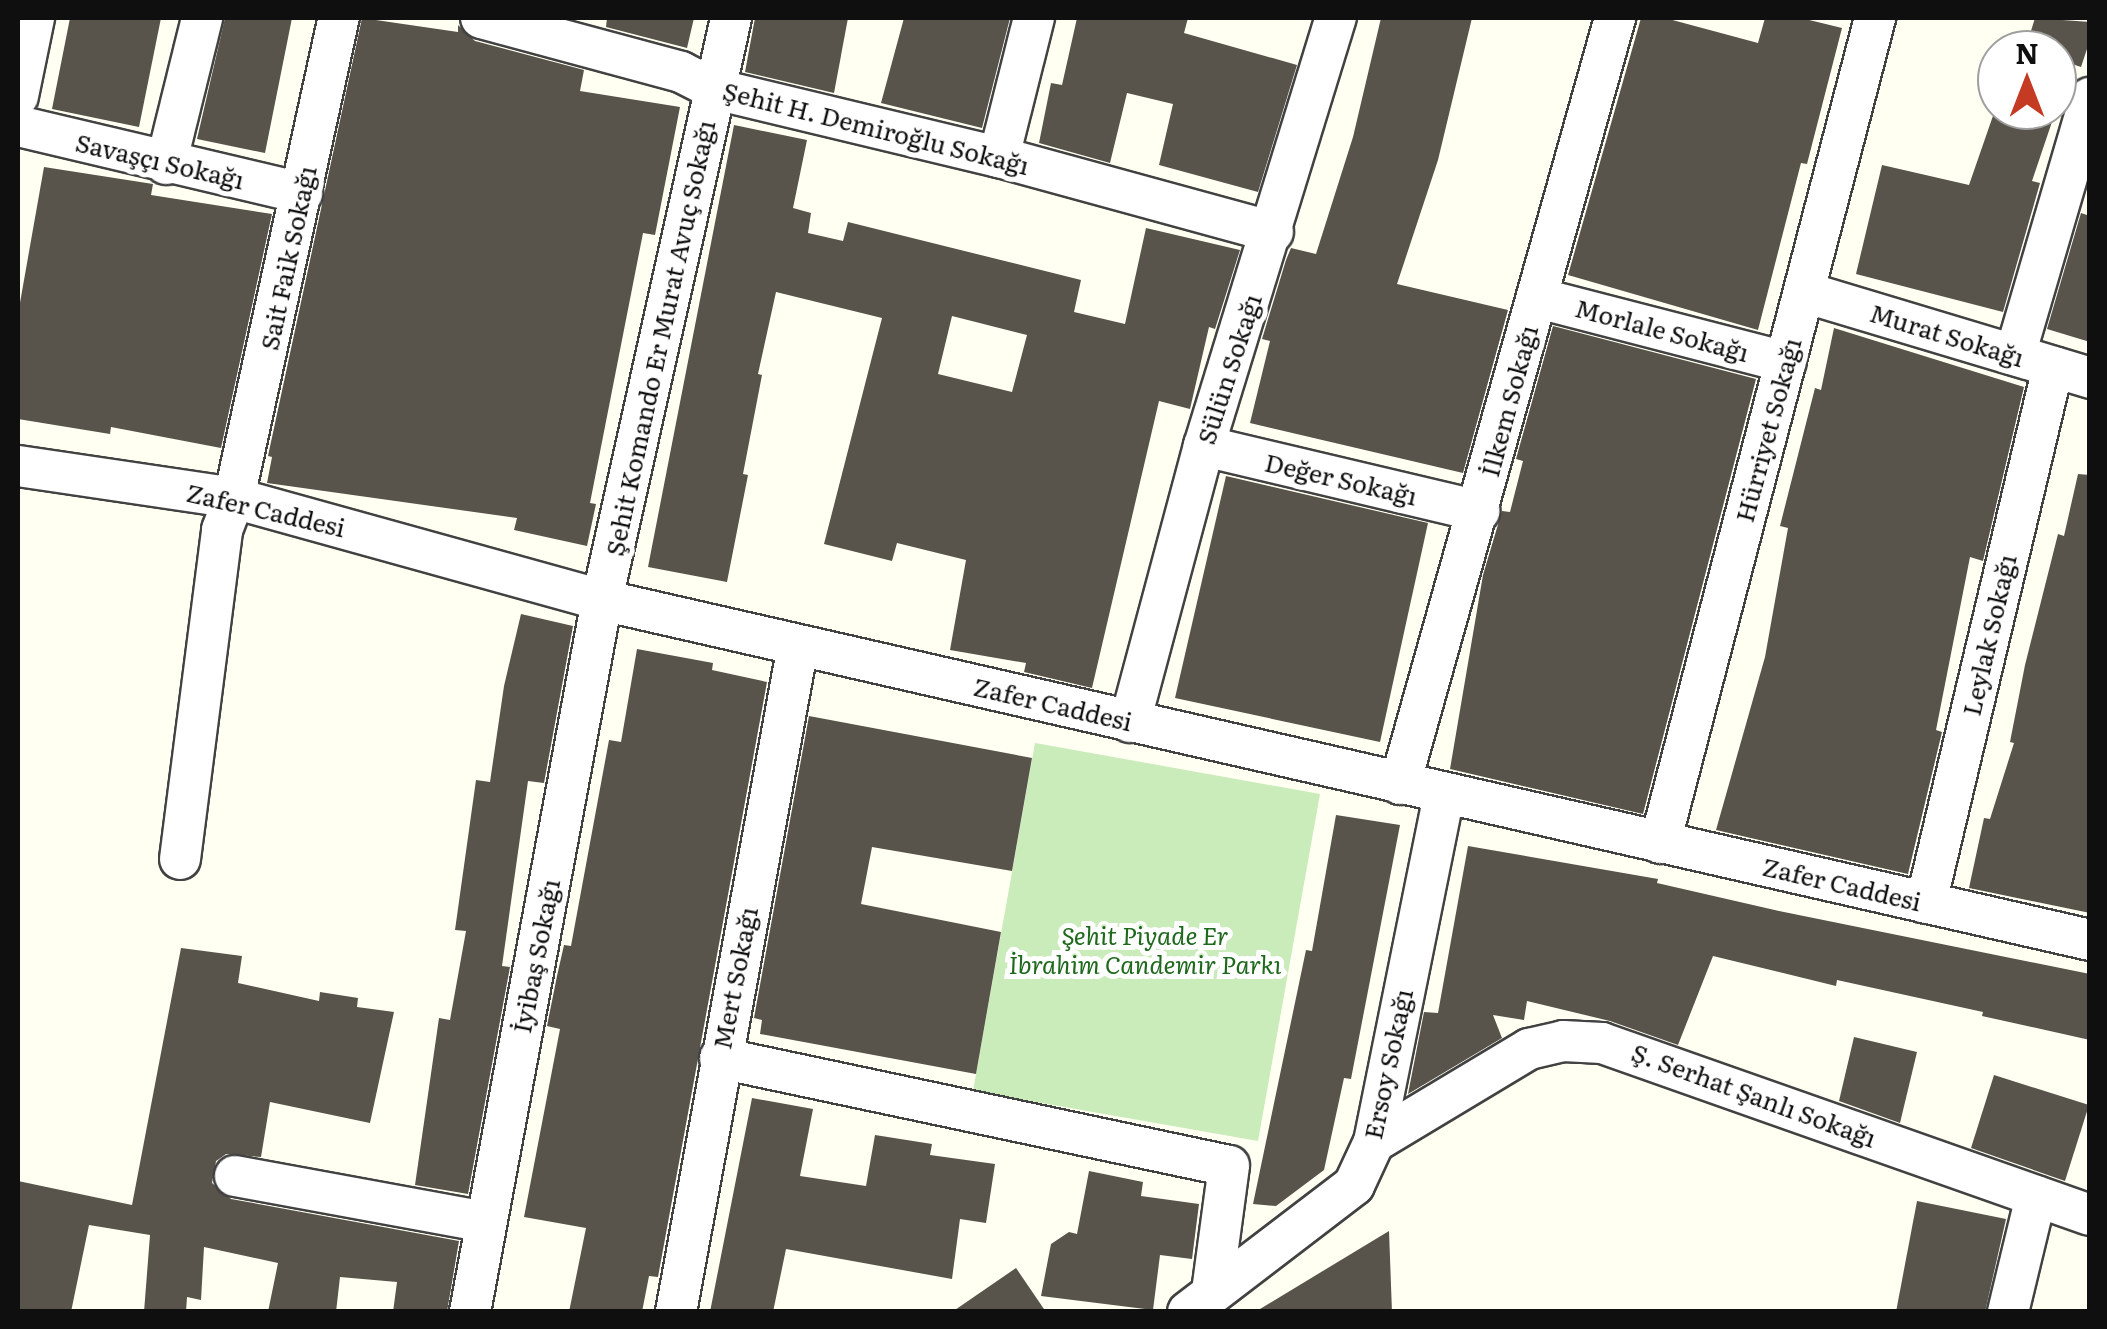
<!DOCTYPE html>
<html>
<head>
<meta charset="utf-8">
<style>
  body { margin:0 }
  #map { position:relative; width:2107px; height:1329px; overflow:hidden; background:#fffff2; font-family:Literata,serif }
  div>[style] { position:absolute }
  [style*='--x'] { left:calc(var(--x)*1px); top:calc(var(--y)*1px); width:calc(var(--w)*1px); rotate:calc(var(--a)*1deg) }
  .green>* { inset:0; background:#caebba }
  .building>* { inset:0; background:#58534b }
  .roads { filter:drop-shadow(2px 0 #424242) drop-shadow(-2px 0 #424242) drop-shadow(0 2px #424242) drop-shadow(0 -2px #424242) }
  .minor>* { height:40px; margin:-20px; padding:0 20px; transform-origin:20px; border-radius:20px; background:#fff }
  span { translate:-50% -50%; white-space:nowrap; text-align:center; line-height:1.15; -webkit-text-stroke:10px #fff; paint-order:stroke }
  .street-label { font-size:25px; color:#0f0f0f }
  .park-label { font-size:25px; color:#1f691d; font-style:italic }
  .frame { position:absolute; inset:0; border:20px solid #0f0f0f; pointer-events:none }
  .north { position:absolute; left:1977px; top:30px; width:100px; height:100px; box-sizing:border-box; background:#fff; border:2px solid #9f9f9f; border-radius:50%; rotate:0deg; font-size:28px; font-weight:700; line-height:40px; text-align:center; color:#0f0f0f }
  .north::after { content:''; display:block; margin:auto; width:35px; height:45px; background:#c43a23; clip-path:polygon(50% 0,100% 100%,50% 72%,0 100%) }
</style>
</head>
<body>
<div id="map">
  <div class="green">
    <div style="clip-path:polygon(1035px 743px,1320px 794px,1258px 1141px,973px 1091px)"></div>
  </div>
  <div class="building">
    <div style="clip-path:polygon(70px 18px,161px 18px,139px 127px,52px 109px)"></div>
    <div style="clip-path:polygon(225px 18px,292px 18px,265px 153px,197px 139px)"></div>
    <div style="clip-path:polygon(362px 18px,458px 32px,458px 25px,475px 41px,584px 70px,580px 91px,680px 107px,655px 235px,643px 233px,590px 503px,596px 504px,587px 546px,514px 530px,517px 518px,267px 483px,272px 457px,268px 456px)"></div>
    <div style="clip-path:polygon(607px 18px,694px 18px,687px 48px,606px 27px)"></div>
    <div style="clip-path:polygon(755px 18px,848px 18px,834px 93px,745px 72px)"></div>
    <div style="clip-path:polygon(904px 18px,1010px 18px,982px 128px,881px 103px)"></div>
    <div style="clip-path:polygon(1077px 18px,1188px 18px,1184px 33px,1297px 65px,1258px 192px,1159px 165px,1173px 104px,1127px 93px,1110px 163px,1039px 143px,1051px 83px,1062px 85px)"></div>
    <div style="clip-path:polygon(1381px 18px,1472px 18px,1438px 160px,1397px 284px,1508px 310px,1463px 473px,1250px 423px,1270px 341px,1262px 339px,1286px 260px,1291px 248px,1316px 254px,1353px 137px)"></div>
    <div style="clip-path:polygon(1641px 18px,1665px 18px,1758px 43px,1765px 18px,1801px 18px,1842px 28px,1807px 164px,1801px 163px,1758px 330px,1568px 275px)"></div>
    <div style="clip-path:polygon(2035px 18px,2090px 22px,2090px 40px,2081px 67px,2057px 59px,2057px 50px,2025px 50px)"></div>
    <div style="clip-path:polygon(1995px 110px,2056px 110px,2032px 181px,2040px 183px,2003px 312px,1856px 274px,1882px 165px,1969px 185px)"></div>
    <div style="clip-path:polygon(evenodd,734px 125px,807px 140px,793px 208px,811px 213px,808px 233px,843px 241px,848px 222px,1081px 280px,1074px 312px,1125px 324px,1146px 228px,1240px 250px,1215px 329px,1209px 327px,1190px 409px,1159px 401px,1092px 688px,1024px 672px,1026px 663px,950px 650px,966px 560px,897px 543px,892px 561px,824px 544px,882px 318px,776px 292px,758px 374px,762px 375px,743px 474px,748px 475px,727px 582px,648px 567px,734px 125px,952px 316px,1027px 335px,1012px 392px,938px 374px,952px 316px)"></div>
    <div style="clip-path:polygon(44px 167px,153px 184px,151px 195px,272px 214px,221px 448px,111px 427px,110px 434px,18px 419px,18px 314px)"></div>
    <div style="clip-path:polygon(2081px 213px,2090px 216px,2090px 342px,2047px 329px)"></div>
    <div style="clip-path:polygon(1553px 326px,1756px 379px,1643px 814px,1450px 769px,1483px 575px,1502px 511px,1510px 512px,1523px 461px,1516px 459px)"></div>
    <div style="clip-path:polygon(1834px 328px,2024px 387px,1983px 561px,1970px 557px,1936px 730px,1942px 732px,1908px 874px,1716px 830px,1765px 657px,1788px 528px,1780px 526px,1815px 388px,1821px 390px)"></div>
    <div style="clip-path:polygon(2078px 474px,2090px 475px,2090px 913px,1969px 888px,1984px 818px,1990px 819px,2014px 743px,2010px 742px,2025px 665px,2058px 534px,2064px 536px)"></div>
    <div style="clip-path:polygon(1226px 476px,1428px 523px,1380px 742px,1175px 698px)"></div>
    <div style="clip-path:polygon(521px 614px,573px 626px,544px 783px,528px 781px,502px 966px,510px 967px,468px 1194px,415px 1185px,439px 1018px,450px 1020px,466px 931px,455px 930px,476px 780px,490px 782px,504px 686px)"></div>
    <div style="clip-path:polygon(637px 649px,713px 663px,712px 670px,767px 682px,658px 1277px,649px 1276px,642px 1312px,569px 1312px,586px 1228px,524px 1217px,560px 1029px,547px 1026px,557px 976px,564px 945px,571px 946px,609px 740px,621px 742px)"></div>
    <div style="clip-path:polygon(809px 716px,1032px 758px,1012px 871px,872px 847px,861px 904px,1001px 932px,976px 1074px,760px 1034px,762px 1020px,754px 1018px)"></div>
    <div style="clip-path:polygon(1336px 815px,1400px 825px,1351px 1079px,1344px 1078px,1324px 1170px,1276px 1206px,1253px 1204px,1306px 950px,1312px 951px)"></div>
    <div style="clip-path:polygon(1468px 846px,1658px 879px,1657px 883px,1779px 911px,2090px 974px,2090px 1040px,1982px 1016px,1983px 1012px,1837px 980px,1836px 986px,1713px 956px,1678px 1045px,1610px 1021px,1527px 1001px,1524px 1020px,1493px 1015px,1502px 1038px,1408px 1094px,1424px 1012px,1438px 1013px)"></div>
    <div style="clip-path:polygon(181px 948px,242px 956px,238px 983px,319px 1001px,320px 992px,358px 998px,357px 1007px,394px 1012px,370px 1123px,270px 1102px,261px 1157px,226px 1154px,216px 1161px,212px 1183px,231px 1199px,459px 1241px,447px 1312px,393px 1312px,397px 1282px,340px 1277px,336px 1312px,268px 1312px,278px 1263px,204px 1247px,201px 1300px,187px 1297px,186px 1312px,144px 1312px,150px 1235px,89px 1225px,71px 1312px,18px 1312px,18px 1181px,132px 1205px)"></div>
    <div style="clip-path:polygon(1854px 1037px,1917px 1052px,1900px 1123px,1839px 1101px)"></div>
    <div style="clip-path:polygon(1994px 1075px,2089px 1105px,2065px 1181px,1971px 1148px)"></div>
    <div style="clip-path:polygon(752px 1098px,813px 1109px,800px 1176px,866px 1186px,875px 1135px,932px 1144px,930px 1155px,995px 1164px,986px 1223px,960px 1219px,952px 1279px,786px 1249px,773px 1312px,710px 1312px)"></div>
    <div style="clip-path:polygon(1089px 1171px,1143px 1182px,1141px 1196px,1199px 1204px,1192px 1259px,1160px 1255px,1153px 1310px,1041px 1296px,1051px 1244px,1069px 1232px,1077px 1234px)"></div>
    <div style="clip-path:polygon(1917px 1201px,2006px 1219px,1985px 1312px,1896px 1312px)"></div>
    <div style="clip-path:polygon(1389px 1231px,1392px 1312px,1255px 1312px)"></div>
    <div style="clip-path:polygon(1016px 1268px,1046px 1312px,952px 1312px)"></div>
  </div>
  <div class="roads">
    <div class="minor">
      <div style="--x:481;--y:18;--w:207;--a:15.1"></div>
      <div style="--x:681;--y:72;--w:38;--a:27"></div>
      <div style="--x:715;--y:89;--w:292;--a:13.5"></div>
      <div style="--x:999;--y:157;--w:284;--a:15.3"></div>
      <div style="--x:18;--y:96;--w:80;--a:-78.4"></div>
      <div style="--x:18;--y:126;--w:292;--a:13.3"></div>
      <div style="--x:999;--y:157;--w:143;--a:-75.9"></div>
      <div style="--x:166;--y:164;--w:150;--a:-76.1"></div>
      <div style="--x:1804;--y:292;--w:299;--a:16.7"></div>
      <div style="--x:1538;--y:298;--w:256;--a:14.5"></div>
      <div style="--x:2015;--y:355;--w:268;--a:-73.7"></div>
      <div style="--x:1204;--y:446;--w:283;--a:13.3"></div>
      <div style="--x:18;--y:466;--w:218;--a:8.4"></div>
      <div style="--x:234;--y:498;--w:382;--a:15.5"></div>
      <div style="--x:602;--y:600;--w:1526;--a:12.87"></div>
      <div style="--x:1130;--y:722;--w:286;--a:-75"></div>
      <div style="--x:1204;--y:446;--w:448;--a:-72.9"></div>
      <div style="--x:1400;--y:784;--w:796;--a:-74.32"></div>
      <div style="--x:1660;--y:843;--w:853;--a:-75.39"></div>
      <div style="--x:180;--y:859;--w:332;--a:-82.7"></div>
      <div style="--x:222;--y:530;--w:34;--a:-69"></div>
      <div style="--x:234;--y:498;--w:491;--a:-77.7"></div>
      <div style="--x:1926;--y:903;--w:551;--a:-76.67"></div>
      <div style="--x:720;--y:1058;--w:520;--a:11.98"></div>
      <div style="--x:1229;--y:1166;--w:126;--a:97.7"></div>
      <div style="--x:1374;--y:1142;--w:181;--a:-31"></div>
      <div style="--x:1529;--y:1049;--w:35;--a:-13"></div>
      <div style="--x:1563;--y:1041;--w:39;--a:3"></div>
      <div style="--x:1602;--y:1043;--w:517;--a:19.42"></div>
      <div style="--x:235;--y:1176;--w:255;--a:10.4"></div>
      <div style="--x:470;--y:1312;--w:724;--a:-79.5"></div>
      <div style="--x:602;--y:600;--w:596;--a:-77.5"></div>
      <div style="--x:676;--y:1312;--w:678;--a:-79.63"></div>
      <div style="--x:1188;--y:1312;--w:209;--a:-37.4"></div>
      <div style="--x:1354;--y:1185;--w:47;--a:-65.1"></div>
      <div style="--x:1374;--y:1142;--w:355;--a:-78.6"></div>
      <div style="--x:2008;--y:1312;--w:119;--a:-76.4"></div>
    </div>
  </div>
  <div class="street-label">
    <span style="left:876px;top:128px;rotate:14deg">Şehit H. Demiroğlu Sokağı</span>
    <span style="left:160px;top:161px;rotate:13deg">Savaşçı Sokağı</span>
    <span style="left:288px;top:258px;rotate:-78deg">Sait Faik Sokağı</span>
    <span style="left:1662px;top:330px;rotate:15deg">Morlale Sokağı</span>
    <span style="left:1947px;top:335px;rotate:17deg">Murat Sokağı</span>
    <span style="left:660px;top:338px;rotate:-78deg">Şehit Komando Er Murat Avuç Sokağı</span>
    <span style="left:1229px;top:369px;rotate:-72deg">Sülün Sokağı</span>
    <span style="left:1509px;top:401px;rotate:-75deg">İlkem Sokağı</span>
    <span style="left:1768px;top:430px;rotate:-75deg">Hürriyet Sokağı</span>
    <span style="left:1341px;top:479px;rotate:13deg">Değer Sokağı</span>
    <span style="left:266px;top:510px;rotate:13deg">Zafer Caddesi</span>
    <span style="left:1989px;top:635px;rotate:-77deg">Leylak Sokağı</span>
    <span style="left:1053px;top:704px;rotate:13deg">Zafer Caddesi</span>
    <span style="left:1842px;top:884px;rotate:13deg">Zafer Caddesi</span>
    <span style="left:536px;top:956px;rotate:-79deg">İyibaş Sokağı</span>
    <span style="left:735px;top:978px;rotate:-79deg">Mert Sokağı</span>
    <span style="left:1388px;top:1064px;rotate:-78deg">Ersoy Sokağı</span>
    <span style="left:1754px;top:1095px;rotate:20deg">Ş. Serhat Şanlı Sokağı</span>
  </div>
  <div class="park-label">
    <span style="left:1145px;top:950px">Şehit Piyade Er<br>İbrahim Candemir Parkı</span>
  </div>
  <div class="frame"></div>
  <div class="north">N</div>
</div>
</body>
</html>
